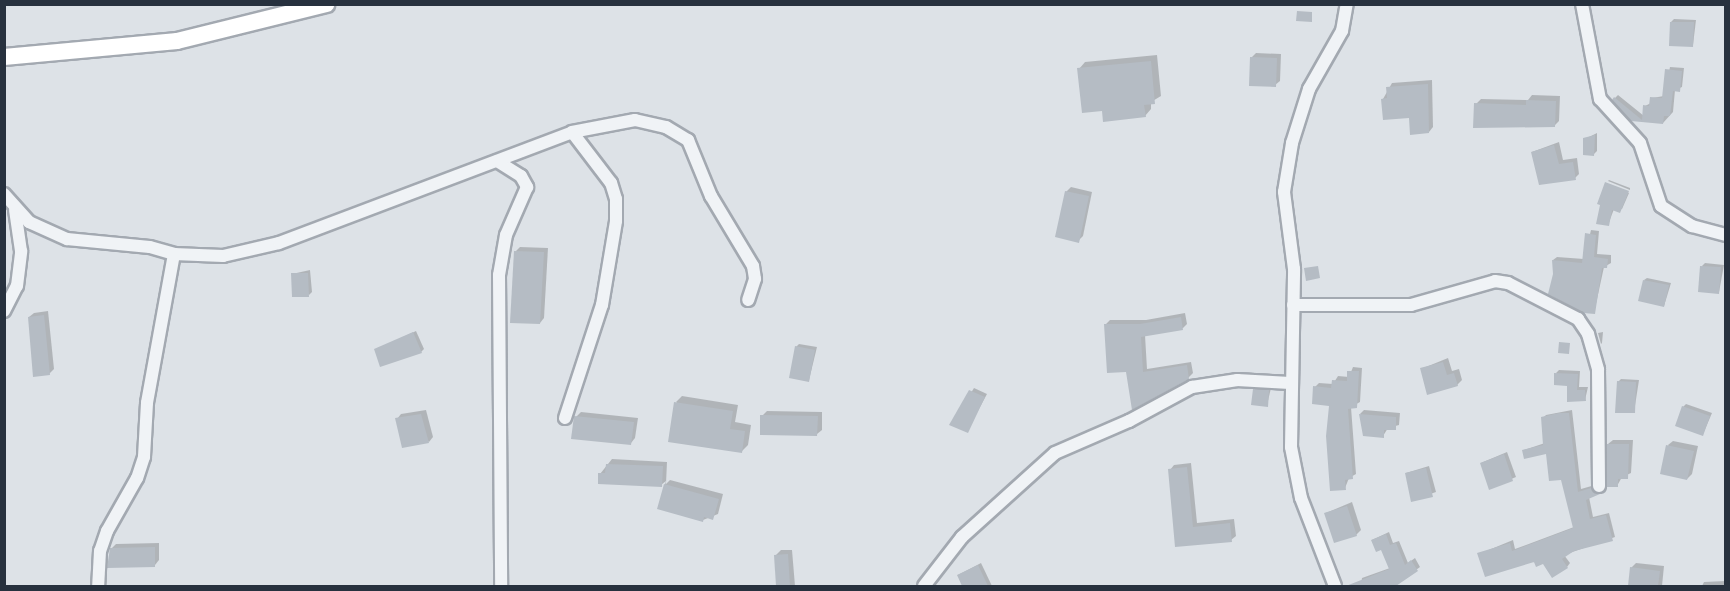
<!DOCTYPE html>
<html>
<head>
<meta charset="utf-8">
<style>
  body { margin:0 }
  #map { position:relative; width:1730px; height:591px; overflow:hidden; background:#dde2e7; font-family:Karla,sans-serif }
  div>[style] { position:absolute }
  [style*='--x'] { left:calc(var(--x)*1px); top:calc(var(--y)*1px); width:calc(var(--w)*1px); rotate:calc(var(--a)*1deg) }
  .shadow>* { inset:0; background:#0003 }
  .building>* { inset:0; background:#b5bcc4 }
  .roads { filter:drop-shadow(2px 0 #a3a9b1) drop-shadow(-2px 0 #a3a9b1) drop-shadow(0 2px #a3a9b1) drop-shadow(0 -2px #a3a9b1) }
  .minor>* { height:12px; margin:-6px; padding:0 6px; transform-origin:6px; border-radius:6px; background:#f0f3f6 }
  .secondary>* { height:16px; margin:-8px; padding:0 8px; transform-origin:8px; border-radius:8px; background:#fff }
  span { translate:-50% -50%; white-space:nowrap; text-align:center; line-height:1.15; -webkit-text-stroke:6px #edf1f5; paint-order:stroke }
  .frame { position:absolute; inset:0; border:6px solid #27313e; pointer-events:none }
</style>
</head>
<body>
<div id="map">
  <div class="shadow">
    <div style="clip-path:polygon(1674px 19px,1696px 20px,1693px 45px,1671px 22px)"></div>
    <div style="clip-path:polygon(1256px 53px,1281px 54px,1280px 81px,1275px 85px,1251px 58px)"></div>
    <div style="clip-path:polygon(1157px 55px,1161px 96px,1151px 102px,1151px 109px,1145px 116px,1103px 109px,1079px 69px,1085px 62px)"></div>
    <div style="clip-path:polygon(1670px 67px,1684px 68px,1682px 87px,1675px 90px,1673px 112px,1663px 123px,1632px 120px,1614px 99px,1618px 95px,1644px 116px,1645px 106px,1651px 103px,1652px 98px,1664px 96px)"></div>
    <div style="clip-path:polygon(1432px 80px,1433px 127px,1429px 132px,1383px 99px,1392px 83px)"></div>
    <div style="clip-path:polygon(1532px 95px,1560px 96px,1559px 121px,1554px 126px,1476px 104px,1481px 99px,1528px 100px)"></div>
    <div style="clip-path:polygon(1597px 133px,1597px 151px,1594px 154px,1585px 139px)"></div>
    <div style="clip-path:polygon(1559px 142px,1563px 160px,1577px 158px,1579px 174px,1575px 178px,1532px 152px)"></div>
    <div style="clip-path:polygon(1608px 181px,1609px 180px,1630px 188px,1630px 190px)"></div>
    <div style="clip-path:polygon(1606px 184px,1629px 193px,1622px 209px,1614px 209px,1608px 225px)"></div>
    <div style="clip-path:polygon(1071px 187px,1092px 192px,1083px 236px,1078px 241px,1066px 192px)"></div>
    <div style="clip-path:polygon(1591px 230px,1599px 231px,1597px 254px,1611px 255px,1611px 263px,1604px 267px,1594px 313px,1555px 274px,1553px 260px,1557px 257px,1584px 259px)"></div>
    <div style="clip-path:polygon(520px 247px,548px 248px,544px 318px,540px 323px,516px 251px)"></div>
    <div style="clip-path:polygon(1705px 263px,1724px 265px,1719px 292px,1702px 266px)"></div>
    <div style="clip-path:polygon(310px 270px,312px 292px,309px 295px,292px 274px)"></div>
    <div style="clip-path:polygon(1647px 278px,1671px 283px,1664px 306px,1644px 280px)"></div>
    <div style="clip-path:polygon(48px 311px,54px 369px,49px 374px,29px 317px,34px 313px)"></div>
    <div style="clip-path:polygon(1185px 313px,1187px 324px,1183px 328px,1145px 335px,1147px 369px,1191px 362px,1193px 373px,1188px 378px,1128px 370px,1105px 325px,1110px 320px,1146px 320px)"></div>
    <div style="clip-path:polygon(416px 331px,424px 349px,421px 352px,376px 350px)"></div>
    <div style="clip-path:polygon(1603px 332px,1602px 343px,1601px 344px,1598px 333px)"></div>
    <div style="clip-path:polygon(799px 344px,817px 347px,809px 380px,796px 347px)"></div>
    <div style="clip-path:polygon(1448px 358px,1452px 371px,1459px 369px,1462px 380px,1457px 385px,1421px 369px)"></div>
    <div style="clip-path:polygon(1353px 367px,1362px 368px,1360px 402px,1351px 407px,1356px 474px,1349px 478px,1345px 488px,1331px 405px,1315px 387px,1319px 383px,1333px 384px,1338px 376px,1349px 377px)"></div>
    <div style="clip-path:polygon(1559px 370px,1580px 371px,1579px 387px,1588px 387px,1585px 400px,1556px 373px)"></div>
    <div style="clip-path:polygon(1621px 379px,1639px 380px,1634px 412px,1618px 382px)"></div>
    <div style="clip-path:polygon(1257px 387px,1271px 388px,1267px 405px,1254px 390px)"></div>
    <div style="clip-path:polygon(974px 388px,987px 394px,967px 431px,951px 425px)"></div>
    <div style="clip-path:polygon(682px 396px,738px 405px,735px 422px,751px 425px,748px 445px,741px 452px,676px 402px)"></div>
    <div style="clip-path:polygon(1686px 404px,1712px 413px,1703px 434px,1683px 407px)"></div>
    <div style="clip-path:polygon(426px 410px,433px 437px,429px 442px,397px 419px,401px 414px)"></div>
    <div style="clip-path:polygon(1364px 410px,1400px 413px,1399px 425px,1388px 428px,1383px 436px,1360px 414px)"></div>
    <div style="clip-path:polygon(1572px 410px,1581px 489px,1595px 485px,1602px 490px,1589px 497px,1593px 517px,1609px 513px,1615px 537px,1564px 555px,1570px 563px,1567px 567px,1479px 554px,1513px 540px,1515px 549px,1574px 527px,1563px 478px,1547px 452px,1524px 450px,1545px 443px,1543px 418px,1546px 415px)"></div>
    <div style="clip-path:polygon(767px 411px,822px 412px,822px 430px,817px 434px,762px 416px)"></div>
    <div style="clip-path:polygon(581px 412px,638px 418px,635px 438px,631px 443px,576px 417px)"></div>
    <div style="clip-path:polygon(1613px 440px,1633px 440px,1631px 473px,1622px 477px,1617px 486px,1608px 444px)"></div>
    <div style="clip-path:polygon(1673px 441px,1698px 446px,1692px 474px,1687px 479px,1668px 445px)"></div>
    <div style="clip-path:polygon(1507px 452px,1516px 477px,1490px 488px,1481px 463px)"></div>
    <div style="clip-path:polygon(612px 459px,667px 462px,666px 484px,670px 480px,723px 494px,718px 514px,703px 520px,659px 508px,666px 481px,661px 485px,600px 474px)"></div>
    <div style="clip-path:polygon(1191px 463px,1197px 523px,1234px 519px,1236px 536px,1231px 540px,1177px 546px,1170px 470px,1174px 465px)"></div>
    <div style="clip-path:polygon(1429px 466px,1436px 492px,1413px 500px,1406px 473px)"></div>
    <div style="clip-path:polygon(1352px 502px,1361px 530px,1356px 535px,1326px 513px)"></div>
    <div style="clip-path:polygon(1389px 532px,1393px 543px,1399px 541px,1408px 563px,1415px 558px,1420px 567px,1394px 586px,1361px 586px,1362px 578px,1390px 568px,1382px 548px,1372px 540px)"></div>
    <div style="clip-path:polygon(159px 543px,159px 560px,155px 565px,111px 549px,116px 544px)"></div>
    <div style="clip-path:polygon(781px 550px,792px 550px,795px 586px,778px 586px,776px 555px)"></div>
    <div style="clip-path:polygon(981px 563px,992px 586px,964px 586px,958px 575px)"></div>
    <div style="clip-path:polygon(1636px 563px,1664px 566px,1662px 586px,1629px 586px,1631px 568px)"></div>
    <div style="clip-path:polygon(1725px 581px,1726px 586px,1702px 586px,1704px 582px)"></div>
  </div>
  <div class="building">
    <div style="clip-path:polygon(1297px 11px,1312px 12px,1312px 22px,1296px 21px)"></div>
    <div style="clip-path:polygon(1670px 22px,1694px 22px,1693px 47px,1669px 46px)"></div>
    <div style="clip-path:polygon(1250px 57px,1277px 58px,1276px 87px,1249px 86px)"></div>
    <div style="clip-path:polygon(1151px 61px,1155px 104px,1144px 105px,1146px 117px,1103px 122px,1102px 111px,1082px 113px,1077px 68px)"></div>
    <div style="clip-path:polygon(1665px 69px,1682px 71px,1680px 92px,1673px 91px,1670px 116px,1664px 116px,1663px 124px,1631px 121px,1612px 100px,1614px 97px,1642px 120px,1643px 105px,1649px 106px,1650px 97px,1662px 98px)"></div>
    <div style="clip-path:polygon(1428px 84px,1429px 133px,1410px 135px,1409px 118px,1383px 120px,1381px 99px,1387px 98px,1386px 87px)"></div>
    <div style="clip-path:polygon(1526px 100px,1556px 101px,1555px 127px,1473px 128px,1474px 103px,1526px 105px)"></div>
    <div style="clip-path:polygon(1595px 135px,1594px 156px,1583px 155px,1583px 138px)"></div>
    <div style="clip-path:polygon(1554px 145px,1559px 164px,1573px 162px,1576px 180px,1539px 185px,1531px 152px)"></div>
    <div style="clip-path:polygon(1605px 182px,1629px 191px,1620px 213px,1612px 210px,1609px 226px,1596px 224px,1600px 205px,1597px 204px)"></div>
    <div style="clip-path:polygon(1065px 191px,1089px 196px,1079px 243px,1055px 237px)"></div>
    <div style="clip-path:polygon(1585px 233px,1596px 235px,1594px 257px,1608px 259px,1607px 268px,1602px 268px,1595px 314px,1583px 313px,1548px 294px,1553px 274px,1552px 260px,1582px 263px)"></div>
    <div style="clip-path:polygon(514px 251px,544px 252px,540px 324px,510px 323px)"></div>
    <div style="clip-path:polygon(1318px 266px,1320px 278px,1306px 281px,1304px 268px)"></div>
    <div style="clip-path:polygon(1700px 266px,1721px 267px,1719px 294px,1698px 292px)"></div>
    <div style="clip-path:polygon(291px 273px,308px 273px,309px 297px,292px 297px)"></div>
    <div style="clip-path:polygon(1643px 280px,1669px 285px,1664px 307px,1638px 301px)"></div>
    <div style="clip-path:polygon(44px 315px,50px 375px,33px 377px,28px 317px)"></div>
    <div style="clip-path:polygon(1181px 317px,1183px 330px,1141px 337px,1143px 372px,1187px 365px,1189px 379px,1132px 410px,1126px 372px,1107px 373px,1104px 324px,1140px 324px)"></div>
    <div style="clip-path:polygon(413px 332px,422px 353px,380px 367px,374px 349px)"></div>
    <div style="clip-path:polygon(1559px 342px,1570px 343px,1569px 354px,1558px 353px)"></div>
    <div style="clip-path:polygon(795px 346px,815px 350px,809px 382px,789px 378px)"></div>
    <div style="clip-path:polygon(1443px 362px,1447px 375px,1454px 373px,1458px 386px,1427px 395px,1420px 368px)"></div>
    <div style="clip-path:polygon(1347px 371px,1359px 371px,1357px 408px,1348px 409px,1353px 479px,1345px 480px,1346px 490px,1330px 491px,1326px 436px,1329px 406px,1312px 404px,1313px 386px,1331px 388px,1332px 380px,1347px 381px)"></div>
    <div style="clip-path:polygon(1554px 373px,1578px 374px,1577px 390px,1585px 390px,1586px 401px,1567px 402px,1567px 386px,1554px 385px)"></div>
    <div style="clip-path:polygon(1617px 381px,1636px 382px,1635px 413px,1615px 413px)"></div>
    <div style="clip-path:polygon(1253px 389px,1269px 390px,1268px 407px,1251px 405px)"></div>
    <div style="clip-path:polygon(969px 390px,985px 397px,968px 433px,949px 425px)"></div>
    <div style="clip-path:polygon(674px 402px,733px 411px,730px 429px,745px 431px,742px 453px,668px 442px)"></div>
    <div style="clip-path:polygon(1682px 406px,1710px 416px,1703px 436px,1675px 426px)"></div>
    <div style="clip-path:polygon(1559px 413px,1569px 413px,1578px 492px,1591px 488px,1600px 494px,1586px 500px,1590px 519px,1606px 515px,1613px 541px,1574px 551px,1562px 559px,1568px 568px,1552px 578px,1543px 564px,1536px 567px,1534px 562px,1485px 577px,1477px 553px,1510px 543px,1512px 551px,1573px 528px,1561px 480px,1549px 481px,1546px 454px,1524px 459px,1522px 450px,1543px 445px,1541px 417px)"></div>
    <div style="clip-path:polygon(421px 414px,429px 443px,402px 448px,395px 418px)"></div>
    <div style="clip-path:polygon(1359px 414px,1396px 417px,1396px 430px,1384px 430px,1384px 438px,1363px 436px)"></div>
    <div style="clip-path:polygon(760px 415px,818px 416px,817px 436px,760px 435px)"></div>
    <div style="clip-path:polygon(574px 416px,634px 422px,631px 445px,571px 439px)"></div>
    <div style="clip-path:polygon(1607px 444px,1629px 444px,1628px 479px,1618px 479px,1618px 487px,1607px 487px)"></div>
    <div style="clip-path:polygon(1666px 445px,1694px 451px,1687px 480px,1660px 474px)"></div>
    <div style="clip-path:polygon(1504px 454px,1513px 481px,1489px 490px,1480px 463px)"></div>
    <div style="clip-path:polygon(606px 464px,663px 466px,662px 487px,598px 484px,598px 473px,605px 473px)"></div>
    <div style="clip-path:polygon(1187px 467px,1193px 527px,1230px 523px,1232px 542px,1175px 547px,1168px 469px)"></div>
    <div style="clip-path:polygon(1426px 468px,1433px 497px,1411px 502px,1405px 473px)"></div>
    <div style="clip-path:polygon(664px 484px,719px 499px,713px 520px,704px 517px,703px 522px,657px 509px)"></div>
    <div style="clip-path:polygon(1347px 506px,1357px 536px,1334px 543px,1324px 513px)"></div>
    <div style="clip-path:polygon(1386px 534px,1390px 545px,1396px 543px,1405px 565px,1411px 560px,1418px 571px,1396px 586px,1346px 586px,1389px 569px,1381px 550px,1376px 552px,1371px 540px)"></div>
    <div style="clip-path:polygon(155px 547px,155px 567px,107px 568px,110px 548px)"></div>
    <div style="clip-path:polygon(788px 554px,790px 586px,776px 586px,774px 555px)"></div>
    <div style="clip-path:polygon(978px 565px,988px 586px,962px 586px,957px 575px)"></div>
    <div style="clip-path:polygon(1630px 567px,1660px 571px,1658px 586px,1628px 586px)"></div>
  </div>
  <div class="roads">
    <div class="minor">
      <div style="--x:1582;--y:4;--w:97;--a:79.3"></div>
      <div style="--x:1600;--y:99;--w:59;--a:47.7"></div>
      <div style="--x:1640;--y:143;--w:66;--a:71.6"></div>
      <div style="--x:1661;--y:206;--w:37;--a:33"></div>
      <div style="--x:1692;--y:226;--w:35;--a:15"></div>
      <div style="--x:497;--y:161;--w:28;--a:32"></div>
      <div style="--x:521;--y:176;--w:13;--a:61"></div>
      <div style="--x:527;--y:187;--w:52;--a:113.6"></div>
      <div style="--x:506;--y:235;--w:41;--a:99.9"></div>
      <div style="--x:499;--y:275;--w:311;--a:89.6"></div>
      <div style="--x:4;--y:194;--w:38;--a:48"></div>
      <div style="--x:29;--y:222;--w:42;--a:24.1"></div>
      <div style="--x:67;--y:239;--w:83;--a:5.5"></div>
      <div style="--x:150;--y:247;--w:25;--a:16"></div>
      <div style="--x:174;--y:254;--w:151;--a:100.3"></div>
      <div style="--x:147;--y:403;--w:54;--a:93.2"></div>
      <div style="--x:144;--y:457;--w:22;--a:108"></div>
      <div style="--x:137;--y:478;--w:61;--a:119.5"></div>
      <div style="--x:107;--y:531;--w:21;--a:109"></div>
      <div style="--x:100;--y:551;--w:35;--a:93"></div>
      <div style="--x:174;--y:254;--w:49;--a:2.3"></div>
      <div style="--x:223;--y:256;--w:57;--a:-13.1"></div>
      <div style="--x:279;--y:243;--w:313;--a:-20.7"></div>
      <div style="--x:572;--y:132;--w:64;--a:-10.8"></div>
      <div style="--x:635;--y:120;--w:32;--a:13"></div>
      <div style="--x:666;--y:127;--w:26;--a:31"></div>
      <div style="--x:688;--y:140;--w:61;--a:67.7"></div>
      <div style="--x:711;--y:196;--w:82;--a:59"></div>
      <div style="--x:753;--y:266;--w:13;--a:81"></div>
      <div style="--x:755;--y:279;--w:22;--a:108"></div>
      <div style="--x:1293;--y:305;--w:118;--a:0"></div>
      <div style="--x:1411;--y:305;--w:87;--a:-15.9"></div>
      <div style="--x:1495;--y:281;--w:13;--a:9"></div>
      <div style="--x:1508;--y:283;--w:79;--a:27.2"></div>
      <div style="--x:1578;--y:319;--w:18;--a:56"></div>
      <div style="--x:1588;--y:334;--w:37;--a:74"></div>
      <div style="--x:1598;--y:370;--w:116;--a:89.5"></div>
      <div style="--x:4;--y:311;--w:28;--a:-63"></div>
      <div style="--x:17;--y:286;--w:35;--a:-83"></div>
      <div style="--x:21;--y:251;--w:41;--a:-98.3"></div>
      <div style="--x:565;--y:418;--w:119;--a:-71.9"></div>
      <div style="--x:602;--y:305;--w:85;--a:-80.5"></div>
      <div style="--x:616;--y:221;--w:22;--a:-90"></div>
      <div style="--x:616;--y:199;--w:17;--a:-107"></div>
      <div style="--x:611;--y:183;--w:64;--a:-127.4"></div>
      <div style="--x:924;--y:586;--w:62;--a:-52.2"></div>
      <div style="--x:962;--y:537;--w:125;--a:-42.1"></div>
      <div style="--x:1055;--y:453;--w:81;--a:-23.4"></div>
      <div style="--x:1129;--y:421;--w:72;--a:-28.4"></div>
      <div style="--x:1192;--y:387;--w:46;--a:-8.8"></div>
      <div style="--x:1237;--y:380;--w:53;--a:3.2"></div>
      <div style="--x:1335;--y:586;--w:94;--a:-111.1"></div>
      <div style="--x:1301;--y:498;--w:52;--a:-101.1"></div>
      <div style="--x:1291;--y:447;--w:178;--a:-89"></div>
      <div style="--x:1294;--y:269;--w:78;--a:-97.4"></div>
      <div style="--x:1284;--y:192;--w:50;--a:-80.7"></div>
      <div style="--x:1292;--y:143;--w:57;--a:-72.5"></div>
      <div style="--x:1309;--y:89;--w:67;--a:-60.4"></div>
      <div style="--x:1342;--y:31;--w:27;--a:-80"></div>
    </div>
    <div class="secondary">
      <div style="--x:4;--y:57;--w:174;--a:-5.3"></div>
      <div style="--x:177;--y:41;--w:154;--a:-13.9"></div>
    </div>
  </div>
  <div class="frame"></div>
</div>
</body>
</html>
